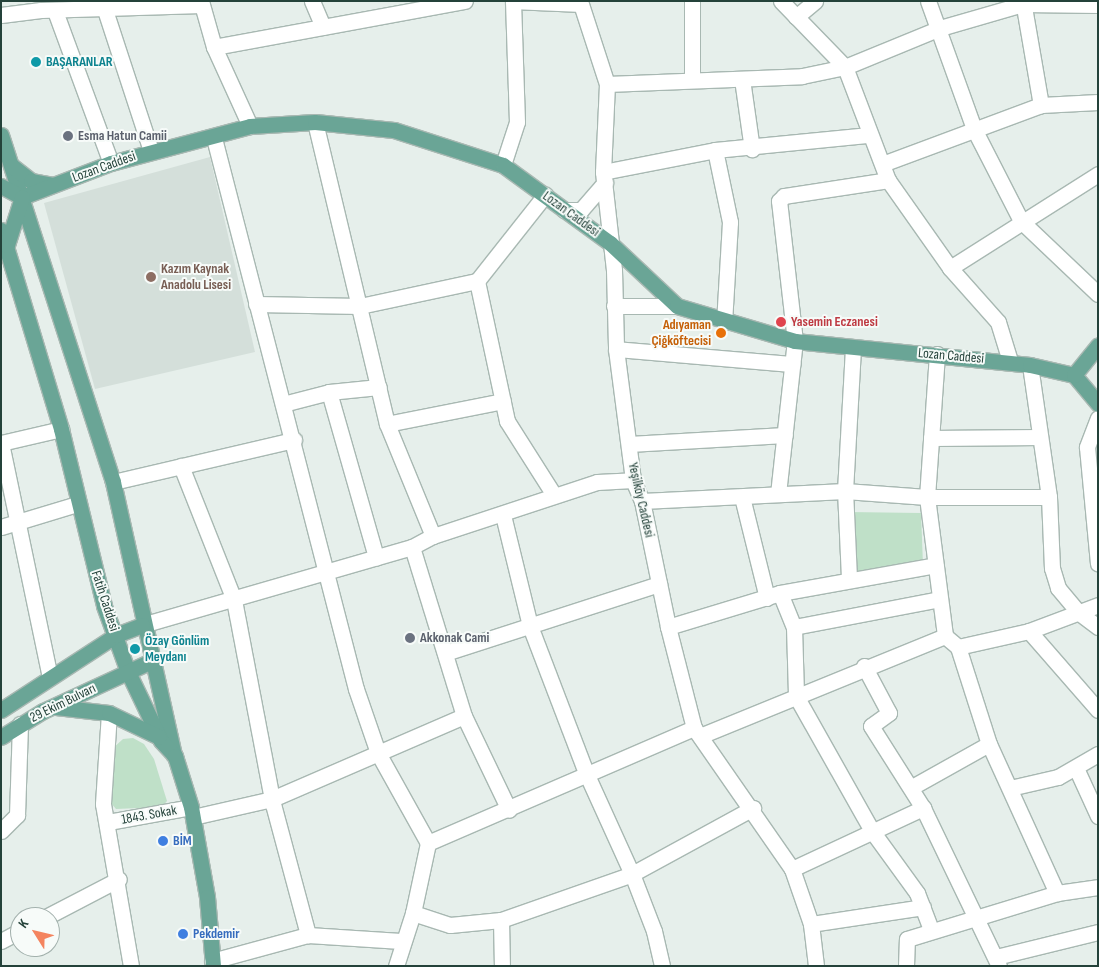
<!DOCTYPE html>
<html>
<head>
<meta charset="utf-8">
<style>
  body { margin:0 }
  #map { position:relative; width:1099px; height:967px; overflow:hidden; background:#e6efeb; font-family:"Sofia Sans Condensed",sans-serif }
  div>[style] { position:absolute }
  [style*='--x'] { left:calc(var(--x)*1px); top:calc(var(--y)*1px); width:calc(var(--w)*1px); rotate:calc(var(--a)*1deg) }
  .built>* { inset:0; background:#d4dfda }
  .green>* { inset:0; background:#bfe0c8 }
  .roads { filter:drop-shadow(1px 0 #a8b8b2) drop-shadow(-1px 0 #a8b8b2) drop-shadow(0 1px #a8b8b2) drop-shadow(0 -1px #a8b8b2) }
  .minor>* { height:15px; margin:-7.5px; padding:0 7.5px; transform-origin:7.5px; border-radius:7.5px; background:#fff }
  .major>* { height:15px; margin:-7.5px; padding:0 7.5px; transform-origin:7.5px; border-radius:7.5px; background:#6aa596 }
  .dots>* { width:14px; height:14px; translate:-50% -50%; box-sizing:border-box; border:2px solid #f7fbf9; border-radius:50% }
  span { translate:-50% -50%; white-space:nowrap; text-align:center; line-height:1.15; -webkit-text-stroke:4px #f7fbf9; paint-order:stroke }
  .culture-label { font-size:14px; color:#0d838f; font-weight:700 }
  .left { translate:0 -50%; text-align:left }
  .worship-label { font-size:14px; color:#5b616d; font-weight:700 }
  .street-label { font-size:14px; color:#24423a }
  .education-label { font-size:14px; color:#785e54; font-weight:700 }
  .health-label { font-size:14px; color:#be3a42; font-weight:700 }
  .food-label { font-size:14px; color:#c56008; font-weight:700 }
  .right { translate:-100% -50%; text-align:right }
  .shop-label { font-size:14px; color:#366cbe; font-weight:700 }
  .frame { position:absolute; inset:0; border:2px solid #24423a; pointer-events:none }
  .north { position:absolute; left:10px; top:907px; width:50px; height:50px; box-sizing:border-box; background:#f7fbf9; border:1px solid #a3b1ad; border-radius:50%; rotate:306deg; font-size:14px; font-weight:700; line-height:20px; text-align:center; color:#24423a }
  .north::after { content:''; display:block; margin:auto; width:18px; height:22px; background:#f4845f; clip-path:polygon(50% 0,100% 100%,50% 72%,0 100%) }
</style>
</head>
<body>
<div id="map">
  <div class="built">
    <div style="clip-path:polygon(210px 157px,255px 352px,95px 389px,44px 203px)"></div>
  </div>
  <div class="green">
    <div style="clip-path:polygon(848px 512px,921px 513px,923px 565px,852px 576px)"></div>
    <div style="clip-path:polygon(133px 738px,144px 744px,154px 759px,167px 801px,162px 807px,116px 809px,111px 803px,112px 749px,123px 739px)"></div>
  </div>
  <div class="roads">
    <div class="minor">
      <div style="--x:201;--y:1;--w:48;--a:74.2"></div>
      <div style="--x:214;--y:47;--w:87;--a:65.5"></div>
      <div style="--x:312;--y:1;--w:28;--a:67"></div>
      <div style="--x:580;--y:1;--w:87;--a:72"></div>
      <div style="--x:607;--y:84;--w:88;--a:92.6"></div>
      <div style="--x:603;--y:172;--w:99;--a:83.6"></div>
      <div style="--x:614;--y:270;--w:79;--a:88.5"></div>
      <div style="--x:616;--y:349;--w:132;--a:82.6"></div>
      <div style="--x:633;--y:480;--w:23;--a:67"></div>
      <div style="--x:642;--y:501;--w:129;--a:78.3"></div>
      <div style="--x:668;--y:627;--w:104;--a:75.6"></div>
      <div style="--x:694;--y:728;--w:172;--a:55.2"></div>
      <div style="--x:792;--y:869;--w:58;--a:70.9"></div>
      <div style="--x:811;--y:924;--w:42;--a:83.2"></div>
      <div style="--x:692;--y:1;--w:79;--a:90"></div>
      <div style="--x:781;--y:1;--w:92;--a:45.9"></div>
      <div style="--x:845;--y:67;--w:121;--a:69.2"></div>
      <div style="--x:888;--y:180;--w:108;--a:54.8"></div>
      <div style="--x:950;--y:268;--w:72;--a:48.4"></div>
      <div style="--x:998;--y:322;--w:41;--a:72.9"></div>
      <div style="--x:928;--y:1;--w:136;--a:70.2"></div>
      <div style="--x:974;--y:129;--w:103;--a:62.9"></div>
      <div style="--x:1021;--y:221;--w:106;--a:43.5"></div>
      <div style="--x:1023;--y:1;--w:106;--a:80.2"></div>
      <div style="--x:105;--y:10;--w:148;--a:71.9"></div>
      <div style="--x:55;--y:11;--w:162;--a:69.8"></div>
      <div style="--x:1;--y:15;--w:40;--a:-7.1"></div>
      <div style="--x:41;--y:10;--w:161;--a:-1.8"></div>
      <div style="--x:796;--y:17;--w:25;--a:-40"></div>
      <div style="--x:214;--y:47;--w:255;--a:-10.4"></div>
      <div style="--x:742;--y:79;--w:71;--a:81.9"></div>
      <div style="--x:607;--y:84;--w:195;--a:-2.3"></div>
      <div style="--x:802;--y:76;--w:44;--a:-11.8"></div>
      <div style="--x:845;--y:67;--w:103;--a:-22.3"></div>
      <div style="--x:940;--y:28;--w:86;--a:-16.1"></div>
      <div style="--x:1023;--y:4;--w:75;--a:0.8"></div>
      <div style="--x:315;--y:122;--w:310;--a:76.6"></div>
      <div style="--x:387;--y:424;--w:121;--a:67.7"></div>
      <div style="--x:214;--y:138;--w:569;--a:75.55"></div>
      <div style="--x:356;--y:689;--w:68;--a:71"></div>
      <div style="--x:378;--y:753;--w:103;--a:60.9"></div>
      <div style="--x:715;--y:150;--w:74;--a:78.2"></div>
      <div style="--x:730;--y:222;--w:100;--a:93.4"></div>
      <div style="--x:885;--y:163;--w:166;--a:-20.4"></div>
      <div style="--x:1041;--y:105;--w:57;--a:-3"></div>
      <div style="--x:503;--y:165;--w:45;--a:-72"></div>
      <div style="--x:517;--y:122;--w:121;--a:-91.9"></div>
      <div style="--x:513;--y:1;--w:67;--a:2.6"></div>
      <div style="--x:603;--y:172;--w:114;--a:-11.1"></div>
      <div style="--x:715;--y:150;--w:155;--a:-5.6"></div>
      <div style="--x:564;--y:210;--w:17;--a:0"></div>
      <div style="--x:581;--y:210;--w:37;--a:-49"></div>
      <div style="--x:950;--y:268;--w:175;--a:-32.4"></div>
      <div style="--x:477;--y:281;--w:143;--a:77.9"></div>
      <div style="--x:507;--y:421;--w:88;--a:57.6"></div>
      <div style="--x:256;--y:304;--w:104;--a:1.1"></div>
      <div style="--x:360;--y:306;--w:120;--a:-12.1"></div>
      <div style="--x:477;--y:281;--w:110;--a:-51.7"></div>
      <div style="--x:614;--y:306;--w:63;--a:0"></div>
      <div style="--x:616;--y:349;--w:177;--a:4.9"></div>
      <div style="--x:937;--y:354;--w:143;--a:94"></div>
      <div style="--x:927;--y:497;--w:140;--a:82.6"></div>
      <div style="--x:945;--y:636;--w:17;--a:40"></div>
      <div style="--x:958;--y:647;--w:102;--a:72.3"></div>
      <div style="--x:989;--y:744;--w:164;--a:65.5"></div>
      <div style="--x:1030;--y:365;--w:133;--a:81.8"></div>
      <div style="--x:1049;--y:497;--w:71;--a:87.6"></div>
      <div style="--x:1052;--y:568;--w:21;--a:73"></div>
      <div style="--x:1058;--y:588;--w:31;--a:50"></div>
      <div style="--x:1078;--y:612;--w:25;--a:37"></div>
      <div style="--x:329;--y:392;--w:172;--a:74.1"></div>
      <div style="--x:283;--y:404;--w:48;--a:-14.6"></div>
      <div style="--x:329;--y:392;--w:50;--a:-5.7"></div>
      <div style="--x:1098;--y:418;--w:31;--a:111"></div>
      <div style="--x:1087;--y:447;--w:117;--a:84.6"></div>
      <div style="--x:387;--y:424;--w:118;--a:-11.2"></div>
      <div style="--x:931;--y:438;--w:109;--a:-0.5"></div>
      <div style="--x:1;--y:443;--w:239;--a:78.2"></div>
      <div style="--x:1;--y:443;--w:62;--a:-13.1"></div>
      <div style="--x:629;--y:444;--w:156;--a:-3.3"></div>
      <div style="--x:181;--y:466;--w:144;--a:68.4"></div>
      <div style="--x:234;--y:600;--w:208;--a:79.2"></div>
      <div style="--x:273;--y:804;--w:136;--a:75"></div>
      <div style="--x:113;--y:482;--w:186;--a:-13.1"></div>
      <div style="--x:778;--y:494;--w:154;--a:-83.7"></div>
      <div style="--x:795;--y:341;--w:141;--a:-96.5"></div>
      <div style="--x:779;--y:201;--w:7;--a:-45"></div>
      <div style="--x:784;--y:196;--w:105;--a:-8.7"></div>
      <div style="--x:742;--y:497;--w:104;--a:76.1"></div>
      <div style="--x:642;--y:501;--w:203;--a:-2.8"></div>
      <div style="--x:845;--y:491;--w:82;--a:4.2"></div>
      <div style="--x:927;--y:497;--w:122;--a:0"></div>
      <div style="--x:503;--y:515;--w:114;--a:76.3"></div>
      <div style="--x:530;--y:626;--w:160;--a:69.1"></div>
      <div style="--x:587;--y:775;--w:109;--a:65.6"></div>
      <div style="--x:632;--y:874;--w:61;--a:68.9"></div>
      <div style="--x:654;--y:931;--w:36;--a:77"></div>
      <div style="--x:1;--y:527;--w:79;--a:-16.8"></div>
      <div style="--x:412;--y:547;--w:177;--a:72.9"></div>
      <div style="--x:464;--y:716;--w:104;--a:64.4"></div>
      <div style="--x:849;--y:578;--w:87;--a:-92.6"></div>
      <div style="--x:845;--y:491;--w:144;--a:-86.8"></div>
      <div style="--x:780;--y:593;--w:37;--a:68"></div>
      <div style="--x:794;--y:627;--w:69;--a:88.3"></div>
      <div style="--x:796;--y:696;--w:155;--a:60.6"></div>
      <div style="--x:872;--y:831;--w:77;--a:54"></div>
      <div style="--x:917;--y:893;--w:40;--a:69"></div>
      <div style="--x:142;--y:625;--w:281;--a:-16.1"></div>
      <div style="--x:412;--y:547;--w:24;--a:-28"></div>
      <div style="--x:433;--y:536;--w:173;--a:-18.2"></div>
      <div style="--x:597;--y:482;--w:36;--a:-3"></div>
      <div style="--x:668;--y:627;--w:117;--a:-16.9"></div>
      <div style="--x:780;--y:593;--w:158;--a:-10.2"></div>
      <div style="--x:794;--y:627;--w:148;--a:-10.9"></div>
      <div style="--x:1029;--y:631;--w:105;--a:48.9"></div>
      <div style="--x:958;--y:647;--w:73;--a:-12.7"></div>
      <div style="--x:1029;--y:631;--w:74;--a:-20.6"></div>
      <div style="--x:445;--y:653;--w:225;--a:-17.9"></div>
      <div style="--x:864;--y:666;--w:53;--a:62"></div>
      <div style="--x:889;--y:713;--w:22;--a:144"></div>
      <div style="--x:871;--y:726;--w:97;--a:57.6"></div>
      <div style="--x:923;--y:808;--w:175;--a:64.3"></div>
      <div style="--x:109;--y:713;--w:91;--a:93.8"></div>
      <div style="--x:103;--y:804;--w:164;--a:80.2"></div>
      <div style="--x:700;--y:736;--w:265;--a:-22.2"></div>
      <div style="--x:1076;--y:768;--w:53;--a:65.4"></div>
      <div style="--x:912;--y:787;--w:88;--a:-29.2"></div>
      <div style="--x:1010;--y:788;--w:49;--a:-12.9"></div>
      <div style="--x:1058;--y:777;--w:46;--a:-29.9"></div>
      <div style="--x:193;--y:817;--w:81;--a:-12.8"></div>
      <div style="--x:272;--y:799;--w:209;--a:-23.4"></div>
      <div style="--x:108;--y:822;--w:84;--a:-10.2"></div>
      <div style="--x:1;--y:831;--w:23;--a:-45"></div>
      <div style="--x:17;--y:815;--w:91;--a:-88.1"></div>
      <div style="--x:792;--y:869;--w:145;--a:-25"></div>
      <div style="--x:413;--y:913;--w:39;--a:18"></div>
      <div style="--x:450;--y:925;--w:51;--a:-5.6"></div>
      <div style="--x:501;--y:920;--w:139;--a:-19.3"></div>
      <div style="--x:632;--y:874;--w:138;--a:-28.6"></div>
      <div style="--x:46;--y:917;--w:82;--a:-27.5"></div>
      <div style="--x:501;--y:920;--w:46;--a:88.8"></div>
      <div style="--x:811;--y:924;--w:113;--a:-8.6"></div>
      <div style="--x:1;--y:941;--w:21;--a:-28"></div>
      <div style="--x:996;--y:957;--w:105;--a:-13.8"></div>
      <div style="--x:212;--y:961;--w:99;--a:-15.2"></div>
      <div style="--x:308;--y:935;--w:93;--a:3.7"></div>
      <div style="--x:396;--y:966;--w:56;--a:-72.2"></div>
      <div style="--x:413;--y:913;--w:72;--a:-77.9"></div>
      <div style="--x:428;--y:843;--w:290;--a:-23.4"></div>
      <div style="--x:906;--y:966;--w:27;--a:-88"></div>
      <div style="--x:907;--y:939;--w:157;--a:-17"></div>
      <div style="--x:1057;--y:893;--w:41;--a:-8.3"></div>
    </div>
    <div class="major">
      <div style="--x:1;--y:135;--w:365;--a:72.1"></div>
      <div style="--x:113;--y:482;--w:280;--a:77.4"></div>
      <div style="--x:12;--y:166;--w:24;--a:38"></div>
      <div style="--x:31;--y:181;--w:22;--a:10"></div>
      <div style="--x:1;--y:186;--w:24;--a:28"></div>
      <div style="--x:22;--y:197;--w:95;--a:-20.9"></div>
      <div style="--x:111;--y:163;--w:144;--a:-14.9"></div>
      <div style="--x:250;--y:126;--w:65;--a:-3.5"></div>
      <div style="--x:315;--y:122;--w:79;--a:5.8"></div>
      <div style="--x:394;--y:130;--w:114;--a:17.8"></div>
      <div style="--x:503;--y:165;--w:132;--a:36.1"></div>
      <div style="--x:610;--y:243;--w:92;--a:43.2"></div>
      <div style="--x:677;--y:306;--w:123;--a:16.5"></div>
      <div style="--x:795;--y:341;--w:236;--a:5.8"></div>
      <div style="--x:1030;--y:365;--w:45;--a:12.8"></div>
      <div style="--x:1074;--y:375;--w:38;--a:50"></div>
      <div style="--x:1;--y:230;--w:208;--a:73.2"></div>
      <div style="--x:61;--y:429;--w:182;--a:76.3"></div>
      <div style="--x:104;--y:606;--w:70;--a:70"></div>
      <div style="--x:128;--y:672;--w:76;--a:64.4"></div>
      <div style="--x:161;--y:741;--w:21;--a:47"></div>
      <div style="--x:175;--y:756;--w:53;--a:72.6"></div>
      <div style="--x:191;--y:807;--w:91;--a:79.9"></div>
      <div style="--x:207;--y:897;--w:69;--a:85"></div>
      <div style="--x:7;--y:245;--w:50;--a:-72.6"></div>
      <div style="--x:1074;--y:375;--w:38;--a:-51"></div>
      <div style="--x:56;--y:707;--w:53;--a:6.5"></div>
      <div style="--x:109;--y:713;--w:55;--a:25.6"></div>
      <div style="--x:1;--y:710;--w:137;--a:-33.1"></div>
      <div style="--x:116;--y:635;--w:28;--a:-21"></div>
      <div style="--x:1;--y:737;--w:49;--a:-31.8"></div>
      <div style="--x:43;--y:711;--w:119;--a:-24.8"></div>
    </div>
  </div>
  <div class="dots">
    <div style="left:36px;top:62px;background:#0f9aa8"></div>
    <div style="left:68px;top:136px;background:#6b7280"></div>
    <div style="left:151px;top:277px;background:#8d6e63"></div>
    <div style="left:781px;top:322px;background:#e0444e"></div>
    <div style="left:721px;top:333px;background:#e8710a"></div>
    <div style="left:410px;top:638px;background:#6b7280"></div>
    <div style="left:135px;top:649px;background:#0f9aa8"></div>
    <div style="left:163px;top:841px;background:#3f7fe0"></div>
    <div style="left:183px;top:934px;background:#3f7fe0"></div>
  </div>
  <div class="culture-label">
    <span class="left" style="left:46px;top:62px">BAŞARANLAR</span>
    <span class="left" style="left:145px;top:649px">Özay Gönlüm<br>Meydanı</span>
  </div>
  <div class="worship-label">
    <span class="left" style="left:78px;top:136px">Esma Hatun Camii</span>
    <span class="left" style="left:420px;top:638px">Akkonak Cami</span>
  </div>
  <div class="street-label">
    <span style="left:104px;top:167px;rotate:-20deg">Lozan Caddesi</span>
    <span style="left:571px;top:214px;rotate:36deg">Lozan Caddesi</span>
    <span style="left:951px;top:356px;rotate:5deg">Lozan Caddesi</span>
    <span style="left:641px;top:500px;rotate:77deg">Yeşilköy Caddesi</span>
    <span style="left:105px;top:601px;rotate:72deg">Fatih Caddesi</span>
    <span style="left:63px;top:703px;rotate:-26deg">29 Ekim Bulvarı</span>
    <span style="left:149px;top:815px;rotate:-10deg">1843. Sokak</span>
  </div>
  <div class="education-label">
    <span class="left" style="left:161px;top:277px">Kazım Kaynak<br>Anadolu Lisesi</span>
  </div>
  <div class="health-label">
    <span class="left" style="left:791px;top:322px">Yasemin Eczanesi</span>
  </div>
  <div class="food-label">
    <span class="right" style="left:711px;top:333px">Adıyaman<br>Çiğköftecisi</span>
  </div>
  <div class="shop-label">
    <span class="left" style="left:173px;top:841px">BİM</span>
    <span class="left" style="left:193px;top:934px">Pekdemir</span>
  </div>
  <div class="frame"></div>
  <div class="north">K</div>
</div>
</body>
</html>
